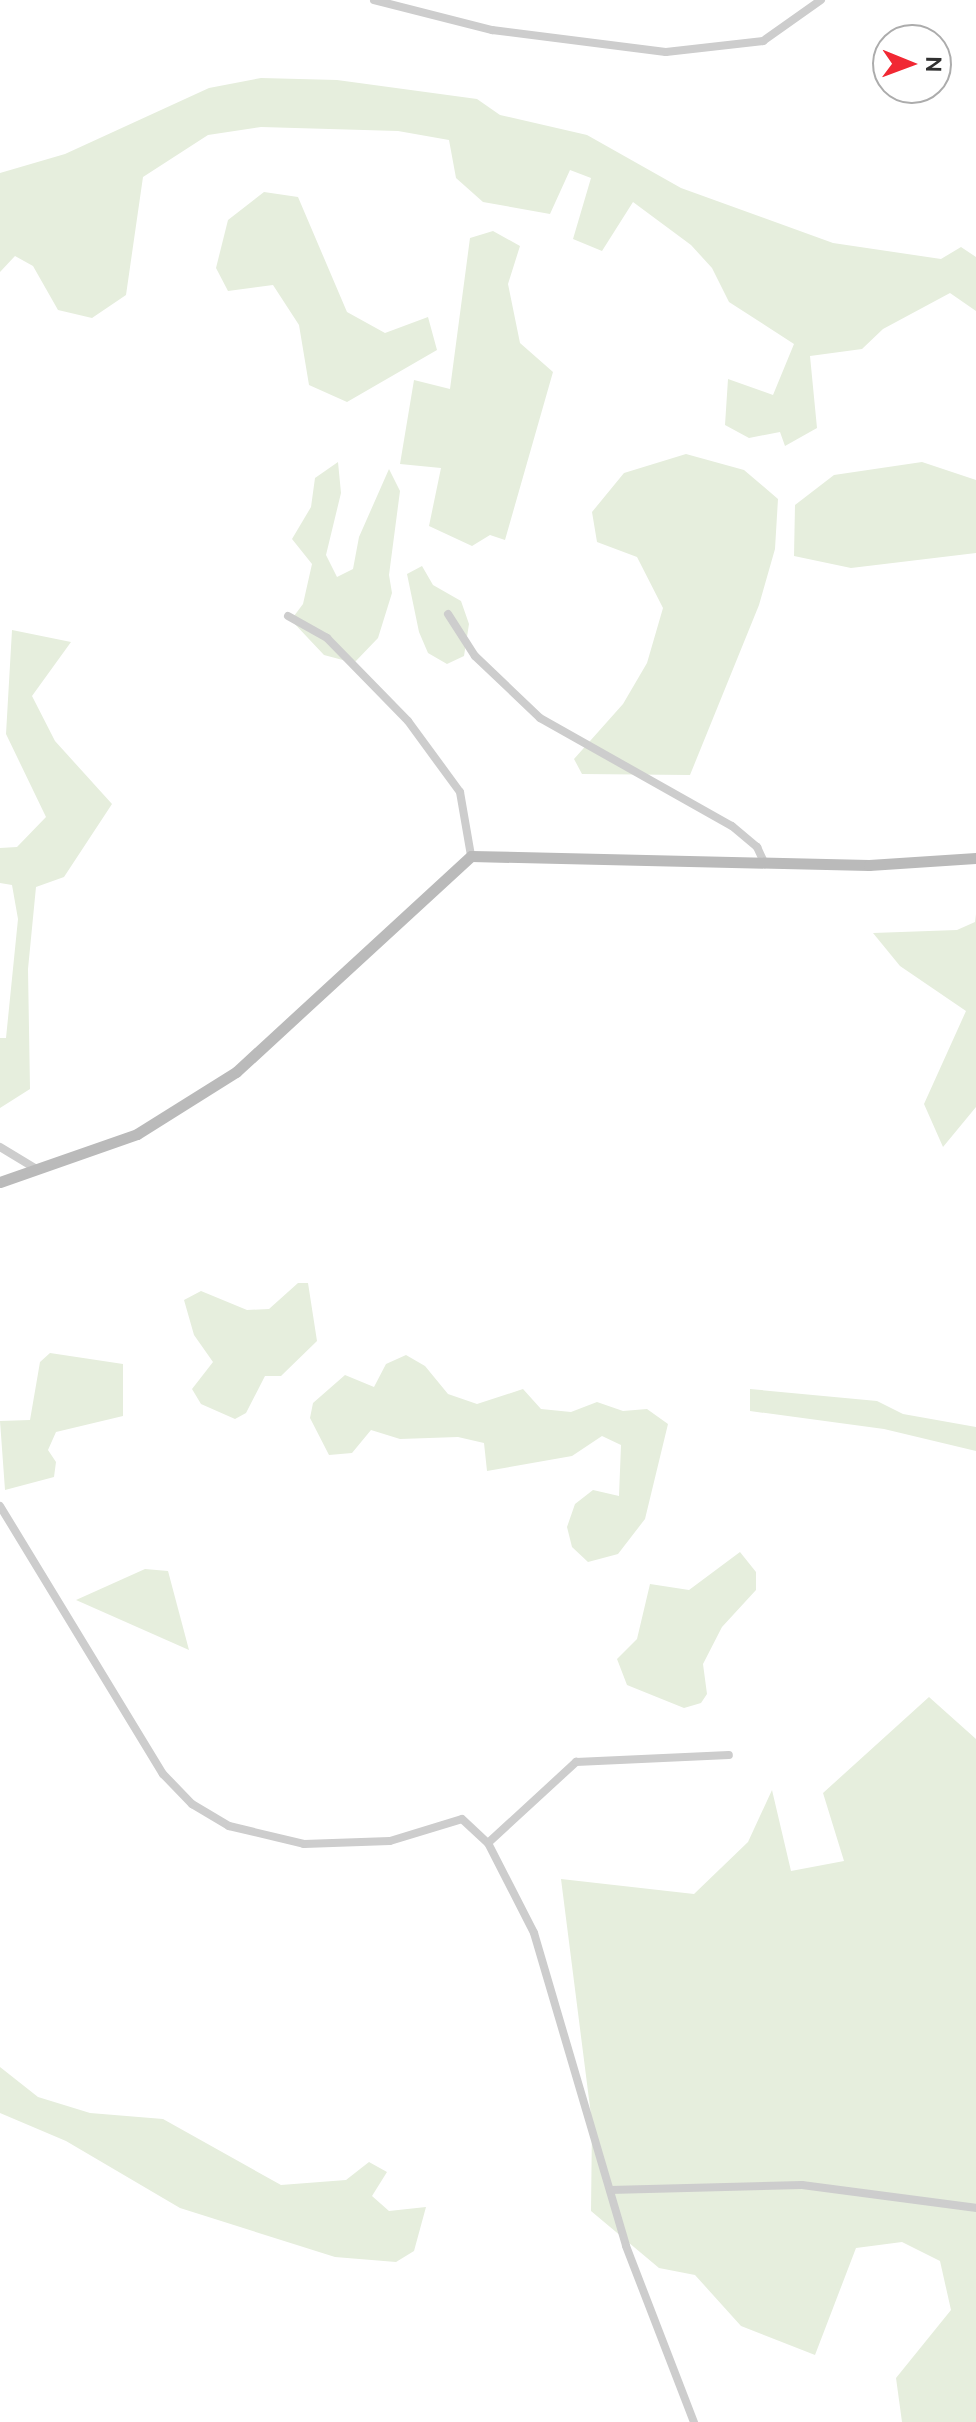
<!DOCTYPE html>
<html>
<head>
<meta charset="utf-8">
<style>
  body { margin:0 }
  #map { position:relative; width:976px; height:2422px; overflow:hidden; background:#fff; font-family:Ubuntu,sans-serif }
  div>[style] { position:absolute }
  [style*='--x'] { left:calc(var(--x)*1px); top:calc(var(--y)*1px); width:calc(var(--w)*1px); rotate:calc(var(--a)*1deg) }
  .green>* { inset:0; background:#e6eedd }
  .street>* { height:8px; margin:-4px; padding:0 4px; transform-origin:4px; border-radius:4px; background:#cdcdcd }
  .secondary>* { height:11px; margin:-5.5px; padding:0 5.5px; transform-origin:5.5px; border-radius:5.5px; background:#bababa }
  span { translate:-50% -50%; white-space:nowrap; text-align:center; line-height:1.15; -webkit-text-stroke:8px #fff; paint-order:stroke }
  .north { position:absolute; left:872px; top:24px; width:80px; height:80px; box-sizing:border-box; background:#fff; border:2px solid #acacac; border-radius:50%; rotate:91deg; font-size:22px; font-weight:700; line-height:32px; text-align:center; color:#303030 }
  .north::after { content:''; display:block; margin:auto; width:28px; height:36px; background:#f12833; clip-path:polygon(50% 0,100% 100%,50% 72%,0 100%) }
</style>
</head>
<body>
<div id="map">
  <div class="green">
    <div style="clip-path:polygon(261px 78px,337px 80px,477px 99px,500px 115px,587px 135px,681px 188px,833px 243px,941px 259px,961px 247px,976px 257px,976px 311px,950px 293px,883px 329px,862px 349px,810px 356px,817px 428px,785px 446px,780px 432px,749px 438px,725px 425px,728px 379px,773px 395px,794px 344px,729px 302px,712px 268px,691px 245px,633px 202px,602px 251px,573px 239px,591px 178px,570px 170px,550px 214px,483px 202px,456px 178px,449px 140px,398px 131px,261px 127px,208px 135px,143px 177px,126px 295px,92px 318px,58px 310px,33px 266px,15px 256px,0 272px,0 173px,65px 154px,209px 88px)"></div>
    <div style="clip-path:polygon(264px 192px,298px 197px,347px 312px,385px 333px,428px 317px,437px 350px,347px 402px,309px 385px,299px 325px,273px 285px,228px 291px,216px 268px,228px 220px)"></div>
    <div style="clip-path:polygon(493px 231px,520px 246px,508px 284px,520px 343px,553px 372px,505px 540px,490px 535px,472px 546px,429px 526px,441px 468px,400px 464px,414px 380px,450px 389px,470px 238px)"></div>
    <div style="clip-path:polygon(686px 454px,744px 470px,778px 499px,775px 549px,759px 605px,690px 775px,582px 774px,574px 759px,623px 704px,647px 663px,663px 608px,637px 557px,597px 542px,592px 512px,624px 473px)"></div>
    <div style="clip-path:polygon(338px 462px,341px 493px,326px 555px,337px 577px,353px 569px,359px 537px,389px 469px,400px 491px,389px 575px,392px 593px,378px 638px,354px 663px,324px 655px,291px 620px,303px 604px,312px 564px,292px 539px,311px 507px,315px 478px)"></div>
    <div style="clip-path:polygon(922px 462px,976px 480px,976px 553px,851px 568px,794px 556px,795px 505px,834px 475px)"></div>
    <div style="clip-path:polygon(422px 566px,433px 585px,461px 601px,469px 624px,464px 656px,447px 664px,428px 653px,419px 632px,407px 574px)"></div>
    <div style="clip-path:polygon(12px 630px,71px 642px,32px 696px,55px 741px,112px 804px,64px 877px,36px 887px,28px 969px,30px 1089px,0 1108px,0 1038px,6px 1038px,18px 919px,12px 885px,0 883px,0 848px,17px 847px,46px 817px,6px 734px)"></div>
    <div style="clip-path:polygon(976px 914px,976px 1107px,943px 1147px,924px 1104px,966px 1011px,900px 966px,873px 933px,957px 930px,975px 922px)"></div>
    <div style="clip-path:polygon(298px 1283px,308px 1283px,317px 1341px,281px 1376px,265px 1376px,246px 1413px,235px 1419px,201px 1404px,192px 1389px,213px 1362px,194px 1335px,184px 1300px,201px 1291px,247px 1310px,269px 1309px)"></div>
    <div style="clip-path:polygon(50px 1353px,123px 1364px,123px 1416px,56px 1432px,48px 1450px,56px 1462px,54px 1477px,5px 1490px,0 1421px,30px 1420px,40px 1362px)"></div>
    <div style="clip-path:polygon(406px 1355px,425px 1366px,448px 1394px,477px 1404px,523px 1389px,541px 1409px,571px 1412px,597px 1402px,623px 1411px,647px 1409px,668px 1424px,645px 1519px,618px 1554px,588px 1562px,572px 1547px,567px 1527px,575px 1504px,593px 1490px,619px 1496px,621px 1445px,602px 1436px,572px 1456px,487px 1471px,484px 1443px,458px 1437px,400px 1439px,371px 1430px,352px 1453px,329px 1455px,310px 1418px,313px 1403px,345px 1375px,374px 1387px,386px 1364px)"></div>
    <div style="clip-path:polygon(750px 1389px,877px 1401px,903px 1414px,976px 1427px,976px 1451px,884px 1429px,750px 1411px)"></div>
    <div style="clip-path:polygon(740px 1552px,756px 1572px,756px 1590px,722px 1627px,703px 1664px,707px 1694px,701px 1703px,684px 1708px,627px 1685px,617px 1659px,637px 1639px,650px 1584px,689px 1590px)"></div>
    <div style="clip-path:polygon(145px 1569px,168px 1571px,189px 1650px,76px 1600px)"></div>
    <div style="clip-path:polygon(929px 1697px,976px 1739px,976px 2422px,902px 2422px,896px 2378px,951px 2310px,940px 2261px,902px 2242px,856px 2248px,815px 2355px,741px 2326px,695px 2275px,659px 2268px,591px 2211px,592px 2123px,561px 1879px,694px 1894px,748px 1842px,772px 1790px,791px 1871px,844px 1861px,823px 1793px)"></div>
    <div style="clip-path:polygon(0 2067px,38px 2097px,90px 2113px,163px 2119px,281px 2185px,346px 2180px,369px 2162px,387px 2172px,372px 2196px,389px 2211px,426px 2207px,414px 2251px,396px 2262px,335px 2257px,180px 2208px,66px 2141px,0 2113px)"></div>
  </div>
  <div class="street">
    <div style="--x:374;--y:0;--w:122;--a:14.3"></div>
    <div style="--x:492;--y:30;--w:175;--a:7.2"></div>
    <div style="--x:666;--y:52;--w:98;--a:-6.5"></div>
    <div style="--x:763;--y:41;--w:71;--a:-35.3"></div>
    <div style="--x:448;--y:614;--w:50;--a:57.3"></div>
    <div style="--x:475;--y:656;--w:90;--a:43.6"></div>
    <div style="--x:540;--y:718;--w:220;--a:29.4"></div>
    <div style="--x:732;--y:826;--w:33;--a:40"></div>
    <div style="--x:757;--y:847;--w:19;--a:65"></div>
    <div style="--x:288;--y:616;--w:45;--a:29.4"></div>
    <div style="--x:327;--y:638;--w:116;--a:45.7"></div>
    <div style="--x:408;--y:721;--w:88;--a:53.8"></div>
    <div style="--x:460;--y:792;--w:65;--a:80.2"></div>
    <div style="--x:0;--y:1147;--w:44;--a:31.2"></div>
    <div style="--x:0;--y:1506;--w:314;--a:58.7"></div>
    <div style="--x:163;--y:1774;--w:42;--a:46"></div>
    <div style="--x:192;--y:1804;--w:43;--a:30.7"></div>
    <div style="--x:229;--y:1826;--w:77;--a:13.5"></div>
    <div style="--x:304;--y:1844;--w:86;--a:-2"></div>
    <div style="--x:390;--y:1841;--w:75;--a:-17"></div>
    <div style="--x:462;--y:1819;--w:35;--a:43"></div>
    <div style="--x:488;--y:1843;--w:101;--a:62.9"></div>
    <div style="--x:534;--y:1933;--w:326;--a:73.6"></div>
    <div style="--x:626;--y:2246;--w:189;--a:68.9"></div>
    <div style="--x:488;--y:1843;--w:120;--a:-42.6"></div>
    <div style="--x:576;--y:1762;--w:153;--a:-2.6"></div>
    <div style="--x:610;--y:2190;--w:192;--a:-1.5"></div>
    <div style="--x:802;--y:2185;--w:176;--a:7.5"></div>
  </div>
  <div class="secondary">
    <div style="--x:0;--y:1182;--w:145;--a:-19.3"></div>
    <div style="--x:137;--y:1134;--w:117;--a:-32.1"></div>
    <div style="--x:236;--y:1072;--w:319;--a:-42.6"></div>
    <div style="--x:471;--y:856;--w:398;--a:1.3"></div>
    <div style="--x:869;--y:865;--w:107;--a:-3.7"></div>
  </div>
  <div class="north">N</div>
</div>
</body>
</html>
